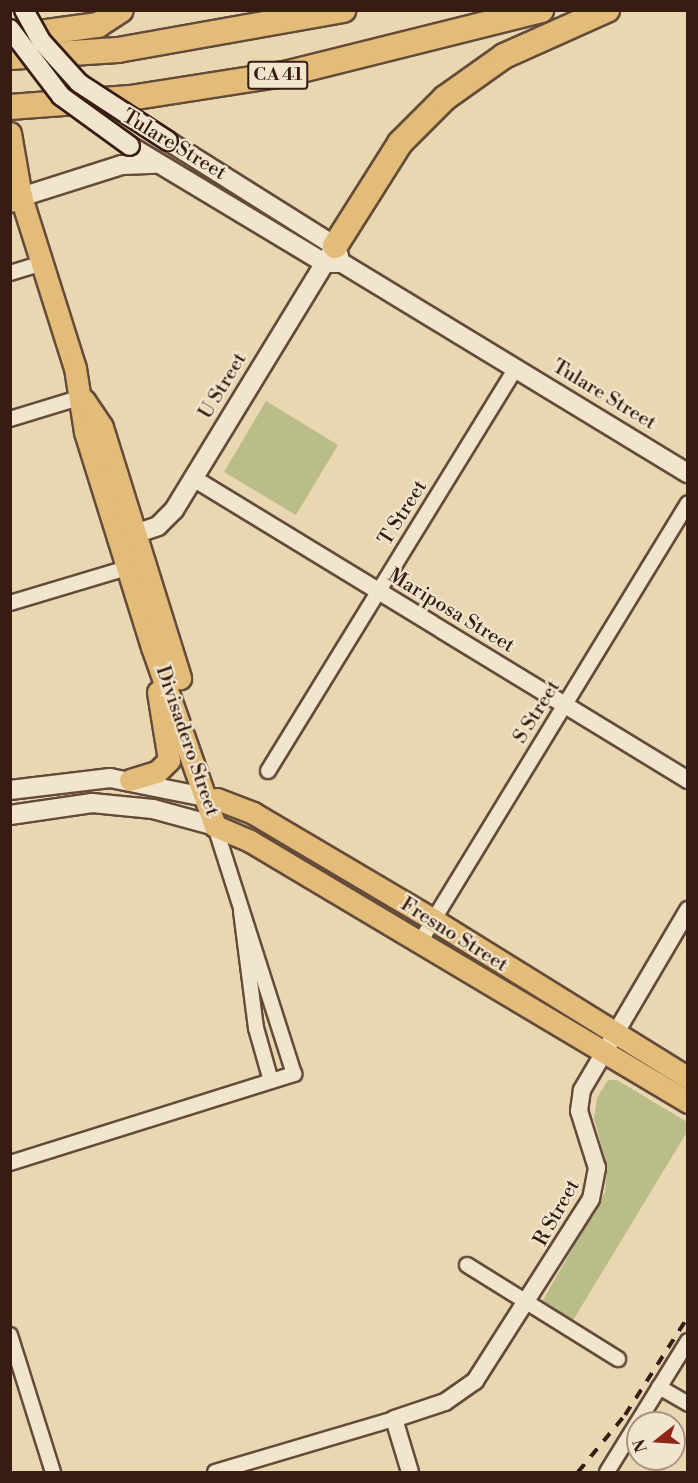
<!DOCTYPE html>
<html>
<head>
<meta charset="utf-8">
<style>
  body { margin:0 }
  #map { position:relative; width:698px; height:1483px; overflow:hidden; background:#e9d7b2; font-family:"Libre Bodoni",serif }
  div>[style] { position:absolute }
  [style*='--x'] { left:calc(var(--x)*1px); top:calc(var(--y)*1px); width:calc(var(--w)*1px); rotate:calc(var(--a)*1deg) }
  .green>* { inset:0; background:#bbbd88 }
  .roads { filter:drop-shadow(2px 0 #644b3a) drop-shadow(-2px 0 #644b3a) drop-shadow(0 2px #644b3a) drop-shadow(0 -2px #644b3a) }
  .minor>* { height:14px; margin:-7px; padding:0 7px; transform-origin:7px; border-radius:7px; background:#f1e5cd }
  .tertiary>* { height:16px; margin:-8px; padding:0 8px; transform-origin:8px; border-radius:8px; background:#f1e5cd }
  .secondary>* { height:18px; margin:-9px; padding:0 9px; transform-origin:9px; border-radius:9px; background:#f1e5cd }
  .primary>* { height:21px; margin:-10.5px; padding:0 10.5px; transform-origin:10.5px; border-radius:10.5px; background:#e4bc79 }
  .motorway>* { height:24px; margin:-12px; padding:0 12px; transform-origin:12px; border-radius:12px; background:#e4bc79 }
  .rail>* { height:4px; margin-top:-2px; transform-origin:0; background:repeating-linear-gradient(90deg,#381c12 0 10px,transparent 0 20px) }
  .bridges { filter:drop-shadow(2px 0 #381c12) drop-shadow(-2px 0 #381c12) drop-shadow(0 2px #381c12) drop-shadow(0 -2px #381c12) }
  .secondary-bridge>* { height:18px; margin:-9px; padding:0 9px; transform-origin:9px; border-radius:9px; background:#f1e5cd }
  span { translate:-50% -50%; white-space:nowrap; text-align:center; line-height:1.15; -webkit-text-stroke:4.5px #f1e5cd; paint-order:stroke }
  .shield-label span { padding:2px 4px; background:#f1e5cd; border:2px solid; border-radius:4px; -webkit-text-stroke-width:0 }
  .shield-label { font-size:18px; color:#381c12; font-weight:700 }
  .street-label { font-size:20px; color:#381c12 }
  .frame { position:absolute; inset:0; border:12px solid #381c12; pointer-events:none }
  .north { position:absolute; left:626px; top:1411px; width:60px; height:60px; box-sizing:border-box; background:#f1e5cd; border:2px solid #a79582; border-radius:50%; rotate:253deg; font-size:16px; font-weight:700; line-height:24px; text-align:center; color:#381c12 }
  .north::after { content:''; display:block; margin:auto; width:21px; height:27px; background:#8f2418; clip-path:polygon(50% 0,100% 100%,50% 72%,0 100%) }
</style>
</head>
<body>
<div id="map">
  <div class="green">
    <div style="clip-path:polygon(266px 401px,338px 445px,296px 515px,224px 472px)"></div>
    <div style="clip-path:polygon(608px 1080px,617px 1080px,687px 1122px,687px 1132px,572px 1322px,543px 1300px,605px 1192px,607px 1166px,594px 1118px,597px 1098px)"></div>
  </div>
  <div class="roads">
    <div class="minor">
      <div style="--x:10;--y:273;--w:34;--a:-17"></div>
      <div style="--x:10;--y:419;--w:75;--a:-17"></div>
      <div style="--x:10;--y:603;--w:122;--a:-16.7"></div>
      <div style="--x:268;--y:771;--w:473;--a:-58.4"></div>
      <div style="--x:241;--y:911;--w:118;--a:82.7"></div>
      <div style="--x:256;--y:1028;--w:55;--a:74.2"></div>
      <div style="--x:420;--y:942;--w:514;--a:-58.6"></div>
      <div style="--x:10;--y:1163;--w:298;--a:-17.4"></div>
      <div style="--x:294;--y:1074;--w:260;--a:-107.7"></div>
      <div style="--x:467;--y:1265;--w:178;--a:31.9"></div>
      <div style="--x:10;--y:1335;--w:144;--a:72.6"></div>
      <div style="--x:659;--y:1387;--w:34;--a:30"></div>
      <div style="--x:215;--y:1472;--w:187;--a:-16.5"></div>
      <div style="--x:607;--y:1472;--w:154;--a:-58.3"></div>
    </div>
    <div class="tertiary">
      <div style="--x:193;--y:478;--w:580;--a:31.39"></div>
      <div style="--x:410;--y:1472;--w:55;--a:-106.8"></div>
      <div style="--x:394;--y:1419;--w:54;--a:-18.4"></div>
      <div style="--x:445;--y:1402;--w:37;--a:-35"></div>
      <div style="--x:475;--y:1381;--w:216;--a:-57.5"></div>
      <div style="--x:591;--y:1199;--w:32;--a:-79"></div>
      <div style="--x:597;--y:1168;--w:60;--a:-107.5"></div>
      <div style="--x:579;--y:1111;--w:21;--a:-82"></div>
      <div style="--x:582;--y:1090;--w:209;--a:-59.5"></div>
    </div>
    <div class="secondary">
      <div style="--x:168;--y:141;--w:197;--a:32.2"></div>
      <div style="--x:335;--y:246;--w:11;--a:68"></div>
      <div style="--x:130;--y:146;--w:227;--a:31"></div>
      <div style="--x:325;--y:263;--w:17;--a:0"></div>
      <div style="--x:342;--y:263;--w:405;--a:31.3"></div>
      <div style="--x:15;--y:186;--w:13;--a:61"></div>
      <div style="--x:21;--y:197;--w:106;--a:-17.6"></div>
      <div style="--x:122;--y:165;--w:34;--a:-2"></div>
      <div style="--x:135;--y:534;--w:24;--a:-19"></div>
      <div style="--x:158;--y:526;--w:23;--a:-45"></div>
      <div style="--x:174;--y:510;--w:301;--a:-58.6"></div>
      <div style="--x:10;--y:790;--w:101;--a:-6.8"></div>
      <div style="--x:110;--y:778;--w:107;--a:11.3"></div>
      <div style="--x:10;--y:815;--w:83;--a:-8.3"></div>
      <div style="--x:92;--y:803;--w:61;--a:5.6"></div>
      <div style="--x:153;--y:809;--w:64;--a:15.3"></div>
    </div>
    <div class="primary">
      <div style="--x:10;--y:133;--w:65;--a:80.2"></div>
      <div style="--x:21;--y:197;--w:179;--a:72.5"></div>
      <div style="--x:75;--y:368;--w:65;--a:81.1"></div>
      <div style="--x:85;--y:432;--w:225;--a:72.7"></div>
      <div style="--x:152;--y:647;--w:190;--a:70.6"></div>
      <div style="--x:84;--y:400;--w:32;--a:56"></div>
      <div style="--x:102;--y:427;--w:263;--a:72.7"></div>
      <div style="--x:130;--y:780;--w:28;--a:-17"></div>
      <div style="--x:157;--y:772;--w:17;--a:-45"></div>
      <div style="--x:169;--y:760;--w:69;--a:-99.2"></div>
      <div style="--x:217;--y:799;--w:39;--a:21"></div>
      <div style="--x:253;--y:813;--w:208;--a:30.6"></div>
      <div style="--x:432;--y:919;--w:301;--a:31.8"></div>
      <div style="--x:215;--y:826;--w:38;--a:23"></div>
      <div style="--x:250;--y:841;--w:510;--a:30.79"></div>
    </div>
    <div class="motorway">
      <div style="--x:10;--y:37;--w:89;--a:-7.8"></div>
      <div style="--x:98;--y:25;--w:27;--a:-33"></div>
      <div style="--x:10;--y:57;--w:108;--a:-3.7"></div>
      <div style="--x:118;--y:50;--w:229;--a:-10.1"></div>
      <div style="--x:10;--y:107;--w:120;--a:-4.3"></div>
      <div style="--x:130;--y:98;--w:161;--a:-8.9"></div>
      <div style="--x:289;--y:73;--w:260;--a:-14"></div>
      <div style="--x:10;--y:200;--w:11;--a:-15"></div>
      <div style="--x:335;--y:246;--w:122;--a:-57.7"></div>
      <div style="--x:400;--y:143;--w:64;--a:-45"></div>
      <div style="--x:445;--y:98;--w:72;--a:-35.4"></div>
      <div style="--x:504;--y:56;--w:113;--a:-24.1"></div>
    </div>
  </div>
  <div class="rail">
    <div style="--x:578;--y:1472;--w:74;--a:-50.5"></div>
    <div style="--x:625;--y:1415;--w:117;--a:-57.3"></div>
  </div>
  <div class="bridges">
    <div class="secondary-bridge">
      <div style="--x:24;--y:10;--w:37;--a:61"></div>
      <div style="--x:42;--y:42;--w:55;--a:47.9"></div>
      <div style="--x:79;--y:83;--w:106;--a:33.1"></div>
      <div style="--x:10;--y:29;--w:84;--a:52.7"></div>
      <div style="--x:61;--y:96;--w:85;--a:35.9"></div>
    </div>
  </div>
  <div class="shield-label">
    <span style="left:278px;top:75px">CA 41</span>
  </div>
  <div class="street-label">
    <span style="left:174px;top:145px;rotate:31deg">Tulare Street</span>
    <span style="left:223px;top:386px;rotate:-59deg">U Street</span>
    <span style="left:604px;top:395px;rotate:31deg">Tulare Street</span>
    <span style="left:403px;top:513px;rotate:-58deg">T Street</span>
    <span style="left:451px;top:611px;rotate:31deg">Mariposa Street</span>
    <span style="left:537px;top:712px;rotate:-58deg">S Street</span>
    <span style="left:187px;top:741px;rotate:71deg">Divisadero Street</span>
    <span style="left:454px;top:935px;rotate:32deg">Fresno Street</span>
    <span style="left:557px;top:1213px;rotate:-61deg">R Street</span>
  </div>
  <div class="frame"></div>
  <div class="north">N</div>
</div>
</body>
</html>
